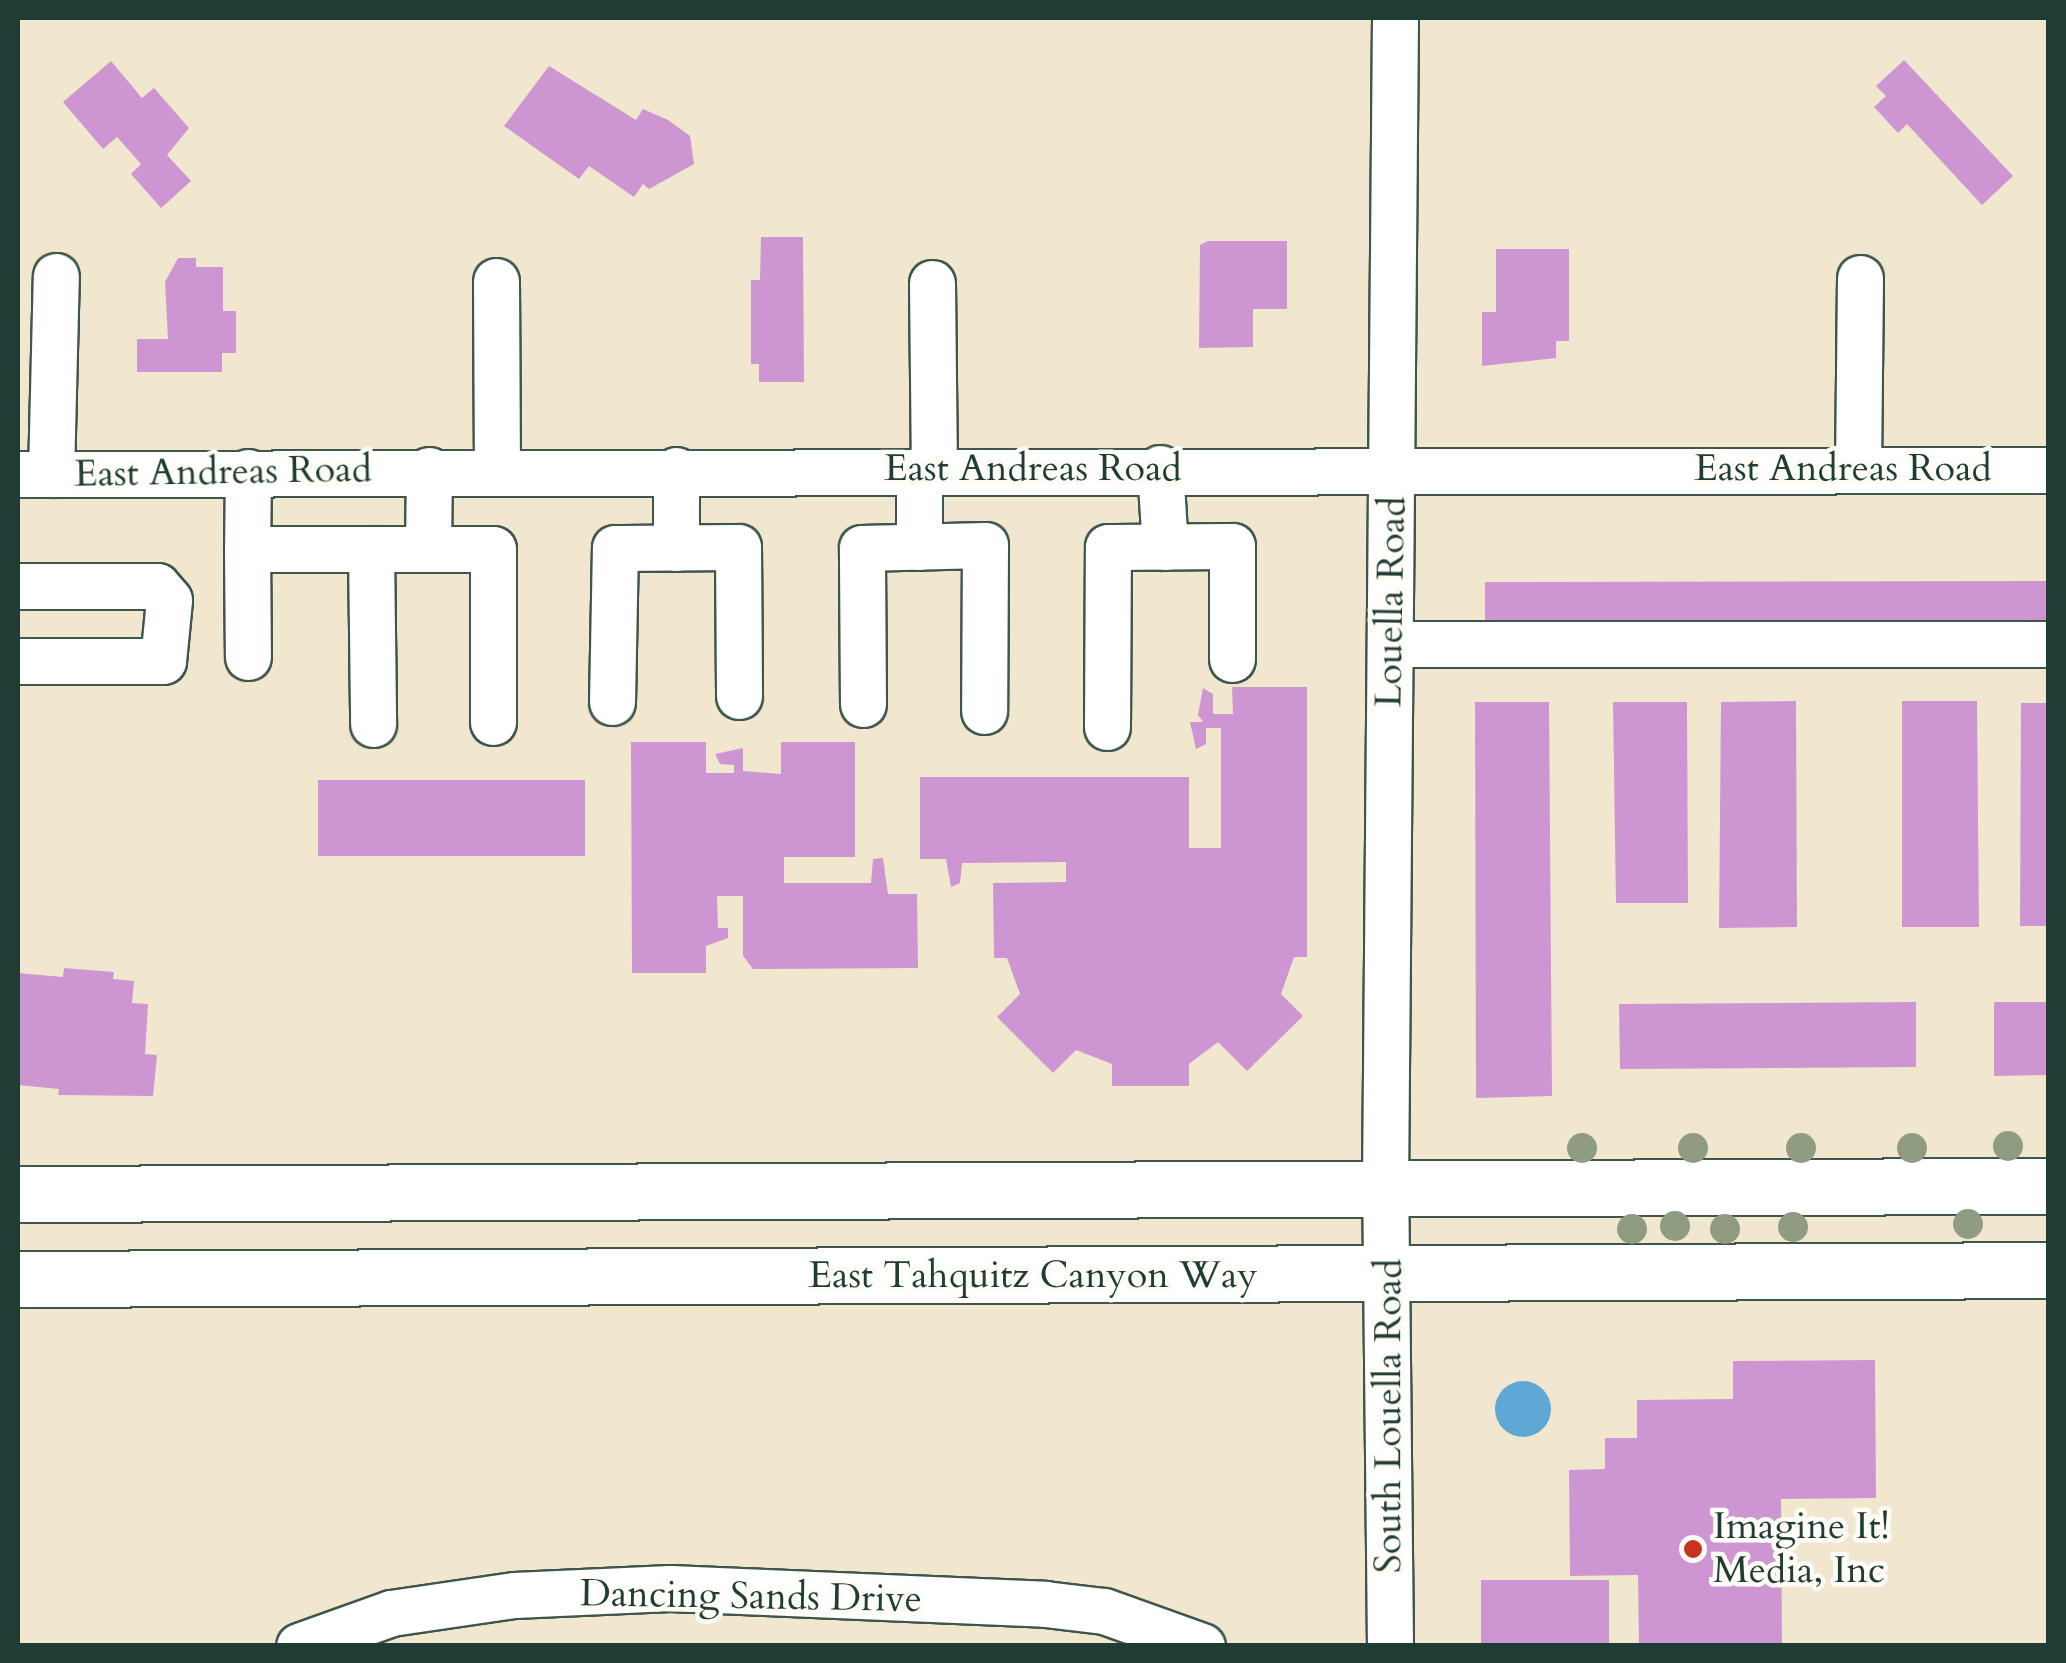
<!DOCTYPE html>
<html>
<head>
<meta charset="utf-8">
<style>
  body { margin:0 }
  #map { position:relative; width:2066px; height:1663px; overflow:hidden; background:#f1e7ce; font-family:Cardo,serif }
  div>[style] { position:absolute }
  [style*='--x'] { left:calc(var(--x)*1px); top:calc(var(--y)*1px); width:calc(var(--w)*1px); rotate:calc(var(--a)*1deg) }
  .water>* { inset:0; background:#5fa8d6 }
  .round { border-radius:50% }
  .building>* { inset:0; background:#cd96d3 }
  .roads { filter:drop-shadow(2px 0 #3e564b) drop-shadow(-2px 0 #3e564b) drop-shadow(0 2px #3e564b) drop-shadow(0 -2px #3e564b) }
  .minor>* { height:45px; margin:-22.5px; padding:0 22.5px; transform-origin:22.5px; border-radius:22.5px; background:#fff }
  .major>* { height:55px; margin:-27.5px; padding:0 27.5px; transform-origin:27.5px; border-radius:27.5px; background:#fff }
  .trees>* { width:30px; height:30px; margin:-15px; border-radius:50%; background:#8f9c81 }
  .dots>* { width:28px; height:28px; translate:-50% -50%; box-sizing:border-box; border:5px solid #fdfcf7; border-radius:50% }
  span { translate:-50% -50%; white-space:nowrap; text-align:center; line-height:1.15; -webkit-text-stroke:9px #fdfcf7; paint-order:stroke }
  .street-label { font-size:38px; color:#1f3d34 }
  .poi-label { font-size:38px; color:#1f3d34 }
  .left { translate:0 -50%; text-align:left }
  .frame { position:absolute; inset:0; border:20px solid #1f3d34; pointer-events:none }
</style>
</head>
<body>
<div id="map">
  <div class="water">
    <div class="round" style="left:1495px;top:1381px;width:56px;height:56px"></div>
  </div>
  <div class="building">
    <div style="clip-path:polygon(1904px 60px,2013px 176px,1982px 205px,1907px 124px,1898px 133px,1874px 107px,1886px 96px,1876px 86px)"></div>
    <div style="clip-path:polygon(111px 61px,142px 98px,154px 88px,189px 128px,167px 155px,191px 181px,161px 208px,131px 174px,141px 164px,117px 137px,103px 149px,63px 102px)"></div>
    <div style="clip-path:polygon(549px 66px,636px 120px,643px 109px,668px 120px,690px 136px,694px 164px,649px 189px,643px 184px,634px 197px,589px 166px,579px 179px,504px 126px)"></div>
    <div style="clip-path:polygon(761px 237px,803px 237px,804px 382px,759px 382px,759px 364px,751px 364px,751px 280px,760px 280px)"></div>
    <div style="clip-path:polygon(1208px 241px,1287px 241px,1287px 309px,1253px 309px,1253px 347px,1199px 348px,1200px 245px)"></div>
    <div style="clip-path:polygon(1496px 249px,1569px 249px,1569px 341px,1556px 341px,1556px 358px,1482px 366px,1482px 312px,1496px 312px)"></div>
    <div style="clip-path:polygon(178px 258px,196px 258px,196px 267px,223px 267px,223px 311px,236px 311px,236px 353px,222px 353px,222px 372px,137px 372px,137px 339px,168px 339px,165px 282px)"></div>
    <div style="clip-path:polygon(2048px 581px,2048px 622px,1485px 624px,1485px 582px)"></div>
    <div style="clip-path:polygon(1232px 687px,1307px 687px,1307px 957px,1294px 957px,1281px 994px,1303px 1016px,1247px 1071px,1218px 1042px,1189px 1064px,1189px 1086px,1112px 1086px,1112px 1064px,1076px 1050px,1053px 1073px,997px 1017px,1020px 994px,1007px 958px,994px 958px,993px 883px,1066px 882px,1066px 862px,962px 863px,960px 883px,951px 887px,946px 859px,920px 859px,920px 777px,1189px 777px,1189px 848px,1221px 848px,1221px 728px,1206px 728px,1206px 744px,1196px 749px,1190px 722px,1203px 722px,1198px 715px,1203px 688px,1213px 694px,1213px 714px,1233px 714px)"></div>
    <div style="clip-path:polygon(1796px 701px,1797px 927px,1719px 928px,1721px 702px)"></div>
    <div style="clip-path:polygon(1902px 701px,1977px 701px,1979px 927px,1902px 927px)"></div>
    <div style="clip-path:polygon(1475px 702px,1549px 702px,1552px 1096px,1476px 1098px)"></div>
    <div style="clip-path:polygon(1613px 702px,1687px 702px,1688px 903px,1616px 903px)"></div>
    <div style="clip-path:polygon(2021px 703px,2048px 703px,2048px 926px,2020px 926px)"></div>
    <div style="clip-path:polygon(631px 742px,706px 742px,706px 773px,734px 773px,734px 765px,720px 764px,715px 754px,743px 748px,743px 771px,781px 774px,781px 742px,855px 742px,855px 857px,784px 857px,784px 883px,871px 883px,873px 859px,883px 858px,888px 894px,917px 894px,918px 968px,753px 969px,743px 956px,743px 896px,717px 896px,718px 928px,728px 928px,728px 938px,706px 946px,706px 973px,632px 973px)"></div>
    <div style="clip-path:polygon(318px 780px,585px 780px,585px 856px,318px 856px)"></div>
    <div style="clip-path:polygon(64px 968px,114px 972px,113px 979px,134px 981px,132px 1003px,148px 1004px,145px 1054px,157px 1055px,153px 1096px,58px 1095px,59px 1089px,18px 1085px,18px 973px,63px 977px)"></div>
    <div style="clip-path:polygon(1916px 1002px,1916px 1067px,1620px 1069px,1619px 1004px)"></div>
    <div style="clip-path:polygon(1994px 1002px,2048px 1002px,2048px 1075px,1994px 1076px)"></div>
    <div style="clip-path:polygon(1875px 1360px,1876px 1498px,1781px 1499px,1782px 1646px,1639px 1646px,1638px 1575px,1570px 1576px,1569px 1470px,1605px 1469px,1605px 1438px,1637px 1438px,1637px 1400px,1733px 1399px,1733px 1361px)"></div>
    <div style="clip-path:polygon(1481px 1580px,1609px 1580px,1609px 1646px,1481px 1646px)"></div>
  </div>
  <div class="roads">
    <div class="minor">
      <div style="--x:496;--y:281;--w:189;--a:89.7"></div>
      <div style="--x:932;--y:283;--w:187;--a:89.4"></div>
      <div style="--x:1160;--y:468;--w:79;--a:86.4"></div>
      <div style="--x:1858;--y:469;--w:191;--a:-89.4"></div>
      <div style="--x:676;--y:470;--w:78;--a:90"></div>
      <div style="--x:919;--y:470;--w:77;--a:90"></div>
      <div style="--x:248;--y:472;--w:77;--a:90.7"></div>
      <div style="--x:247;--y:549;--w:181;--a:0"></div>
      <div style="--x:428;--y:549;--w:79;--a:-89.3"></div>
      <div style="--x:18;--y:474;--w:2030;--a:-0.11"></div>
      <div style="--x:51;--y:474;--w:198;--a:-88.6"></div>
      <div style="--x:247;--y:549;--w:108;--a:89.5"></div>
      <div style="--x:371;--y:549;--w:175;--a:89.3"></div>
      <div style="--x:428;--y:549;--w:65;--a:0"></div>
      <div style="--x:493;--y:549;--w:173;--a:90"></div>
      <div style="--x:18;--y:586;--w:139;--a:0"></div>
      <div style="--x:157;--y:586;--w:18;--a:49"></div>
      <div style="--x:169;--y:600;--w:61;--a:95.6"></div>
      <div style="--x:163;--y:661;--w:145;--a:180"></div>
      <div style="--x:1390;--y:644;--w:658;--a:0"></div>
      <div style="--x:612;--y:702;--w:154;--a:-88.9"></div>
      <div style="--x:615;--y:548;--w:123;--a:-0.5"></div>
      <div style="--x:738;--y:547;--w:149;--a:89.6"></div>
      <div style="--x:863;--y:704;--w:156;--a:-90.4"></div>
      <div style="--x:862;--y:548;--w:123;--a:-1.4"></div>
      <div style="--x:985;--y:545;--w:166;--a:90.3"></div>
      <div style="--x:1107;--y:727;--w:180;--a:-89.7"></div>
      <div style="--x:1108;--y:547;--w:124;--a:-0.5"></div>
      <div style="--x:1232;--y:546;--w:113;--a:90"></div>
      <div style="--x:299;--y:1646;--w:98;--a:-19.7"></div>
      <div style="--x:391;--y:1613;--w:124;--a:-8.3"></div>
      <div style="--x:514;--y:1595;--w:156;--a:-2.6"></div>
      <div style="--x:670;--y:1588;--w:375;--a:2.4"></div>
      <div style="--x:1045;--y:1604;--w:59;--a:6.8"></div>
      <div style="--x:1104;--y:1611;--w:104;--a:19.7"></div>
      <div style="--x:1390;--y:1646;--w:459;--a:-90.6"></div>
      <div style="--x:1385;--y:1187;--w:1169;--a:-89.51"></div>
    </div>
    <div class="major">
      <div style="--x:18;--y:1194;--w:2030;--a:-0.23"></div>
      <div style="--x:18;--y:1279;--w:2030;--a:-0.25"></div>
    </div>
  </div>
  <div class="trees">
    <div style="left:2008px;top:1146px"></div>
    <div style="left:1582px;top:1148px"></div>
    <div style="left:1693px;top:1148px"></div>
    <div style="left:1801px;top:1148px"></div>
    <div style="left:1912px;top:1148px"></div>
    <div style="left:1968px;top:1224px"></div>
    <div style="left:1675px;top:1226px"></div>
    <div style="left:1793px;top:1227px"></div>
    <div style="left:1632px;top:1229px"></div>
    <div style="left:1725px;top:1229px"></div>
  </div>
  <div class="dots">
    <div style="left:1693px;top:1549px;background:#c8321e"></div>
  </div>
  <div class="street-label">
    <span style="left:1033px;top:469px">East Andreas Road</span>
    <span style="left:1843px;top:469px">East Andreas Road</span>
    <span style="left:223px;top:472px;rotate:-1deg">East Andreas Road</span>
    <span style="left:1391px;top:602px;rotate:-89deg">Louella Road</span>
    <span style="left:1033px;top:1276px">East Tahquitz Canyon Way</span>
    <span style="left:1389px;top:1416px;rotate:-90deg">South Louella Road</span>
    <span style="left:751px;top:1597px;rotate:1deg">Dancing Sands Drive</span>
  </div>
  <div class="poi-label">
    <span class="left" style="left:1713px;top:1549px">Imagine It!<br>Media, Inc</span>
  </div>
  <div class="frame"></div>
</div>
</body>
</html>
